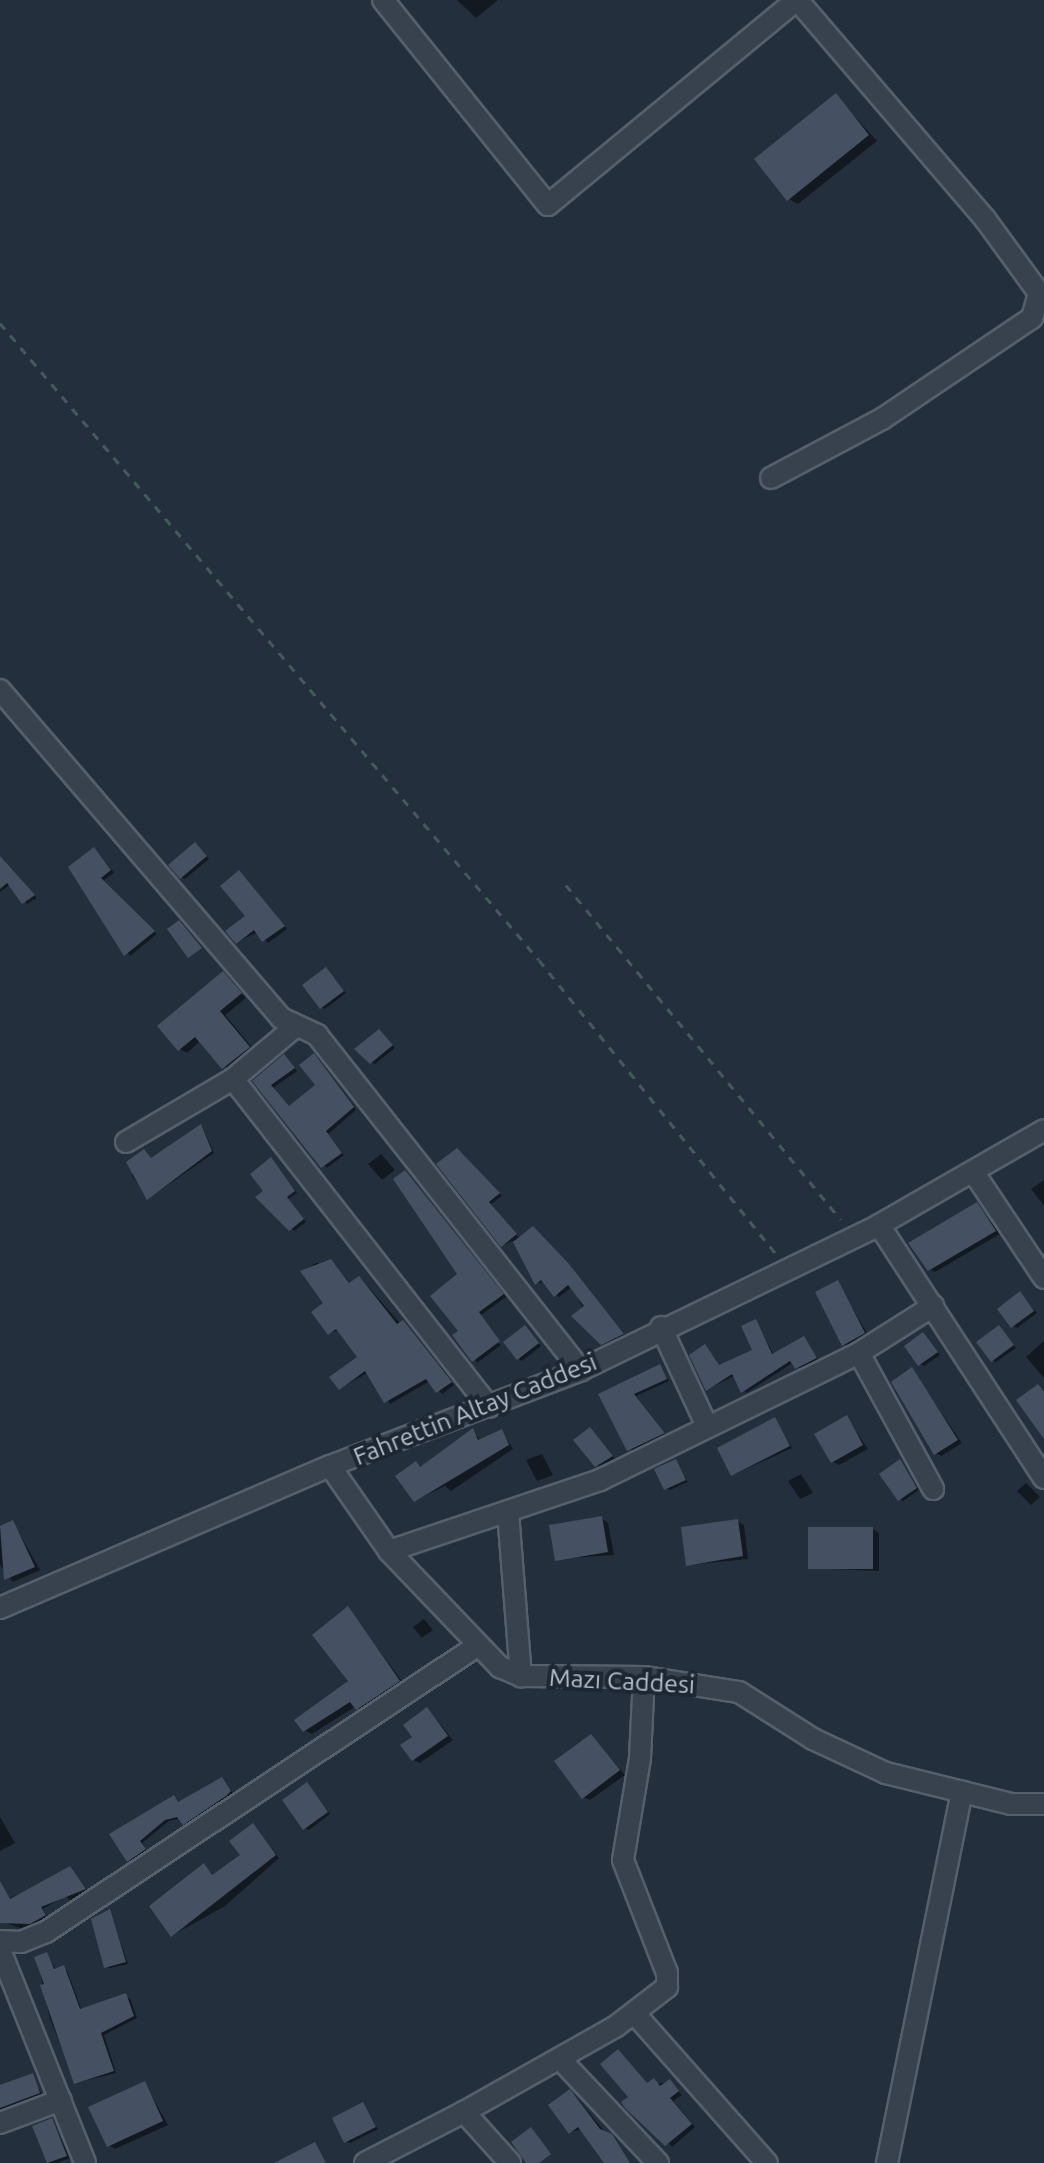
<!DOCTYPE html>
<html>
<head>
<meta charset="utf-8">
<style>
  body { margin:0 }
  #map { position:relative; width:1044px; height:2163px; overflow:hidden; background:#242f3e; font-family:Ubuntu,sans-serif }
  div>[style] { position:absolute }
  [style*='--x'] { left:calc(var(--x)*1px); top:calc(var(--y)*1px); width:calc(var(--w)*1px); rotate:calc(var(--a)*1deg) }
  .shadow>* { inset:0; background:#0007 }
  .building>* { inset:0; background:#455162 }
  .path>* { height:2.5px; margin-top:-1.25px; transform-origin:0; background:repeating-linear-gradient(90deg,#44595c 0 8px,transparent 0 16px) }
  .roads { filter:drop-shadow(2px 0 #565f6c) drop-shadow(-2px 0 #565f6c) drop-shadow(0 2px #565f6c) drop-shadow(0 -2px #565f6c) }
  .minor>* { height:20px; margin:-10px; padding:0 10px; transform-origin:10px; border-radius:10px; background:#38414e }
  span { translate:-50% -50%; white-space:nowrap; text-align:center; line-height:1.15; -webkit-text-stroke:8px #1d2633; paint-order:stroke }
  .street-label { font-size:25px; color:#b4bcc9 }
</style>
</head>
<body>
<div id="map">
  <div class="shadow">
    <div style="clip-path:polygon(457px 0,498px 0,476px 18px)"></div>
    <div style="clip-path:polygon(836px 96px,877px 141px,798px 204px,789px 199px)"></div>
    <div style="clip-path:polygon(199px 847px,209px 859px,185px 879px,181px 877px)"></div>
    <div style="clip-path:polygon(98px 852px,114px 873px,103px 881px,157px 934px,130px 956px,72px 867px)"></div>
    <div style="clip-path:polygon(0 857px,37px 898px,27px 904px,11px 884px,0 892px)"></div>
    <div style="clip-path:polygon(243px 875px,287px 929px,268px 943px,258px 932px,237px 942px,248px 917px)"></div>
    <div style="clip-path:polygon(326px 970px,346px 993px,325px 1009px,321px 1007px)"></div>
    <div style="clip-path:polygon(223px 974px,246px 998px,225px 1015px,255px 1051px,230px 1071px,201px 1040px,187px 1053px,180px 1049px)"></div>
    <div style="clip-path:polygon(383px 1034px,395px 1048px,375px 1064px,371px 1062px)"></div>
    <div style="clip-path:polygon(285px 1057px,297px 1071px,273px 1088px,290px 1108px,318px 1085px,318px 1058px,356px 1110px,328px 1134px,344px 1155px,327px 1168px,255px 1081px)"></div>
    <div style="clip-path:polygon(202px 1126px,214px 1153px,149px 1198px,132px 1176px,145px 1152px,152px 1160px)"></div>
    <div style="clip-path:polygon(460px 1153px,502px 1196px,491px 1204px,520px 1239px,537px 1232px,626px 1336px,602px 1343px,572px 1287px,559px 1297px,545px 1282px,537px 1283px,515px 1240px,503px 1245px)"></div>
    <div style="clip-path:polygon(381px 1154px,395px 1170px,382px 1180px,368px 1164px)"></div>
    <div style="clip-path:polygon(271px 1160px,297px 1193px,288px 1199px,306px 1222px,294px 1231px,266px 1191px)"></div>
    <div style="clip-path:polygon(409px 1175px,506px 1297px,481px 1315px,497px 1337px,488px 1337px,501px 1345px,477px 1363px,462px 1332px,460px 1275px)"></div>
    <div style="clip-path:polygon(1044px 1180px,1044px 1206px,1031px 1189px)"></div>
    <div style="clip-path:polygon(977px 1205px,1000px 1234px,935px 1272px,930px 1269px)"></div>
    <div style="clip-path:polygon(316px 1263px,335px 1264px,351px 1285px,363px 1281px,454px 1385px,442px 1394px,430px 1381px,390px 1404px,369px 1372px,340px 1388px,360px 1357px,340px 1330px,329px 1333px,327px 1304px,304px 1271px)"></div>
    <div style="clip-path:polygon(838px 1283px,868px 1335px,848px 1346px,844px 1344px)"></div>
    <div style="clip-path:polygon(1020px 1294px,1037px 1313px,1017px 1328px,1013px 1326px)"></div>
    <div style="clip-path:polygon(756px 1322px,774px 1355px,804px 1339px,819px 1360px,800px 1369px,794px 1362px,746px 1393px,736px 1375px,708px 1389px,705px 1347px,720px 1367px,755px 1352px)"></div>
    <div style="clip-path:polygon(525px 1328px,541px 1346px,522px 1361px,519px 1359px)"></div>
    <div style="clip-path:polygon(1003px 1331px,1016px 1348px,996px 1362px,992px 1360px)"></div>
    <div style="clip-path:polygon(924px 1335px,940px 1355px,924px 1366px,920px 1364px)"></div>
    <div style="clip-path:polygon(1044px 1341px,1044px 1378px,1026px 1357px)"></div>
    <div style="clip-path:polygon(660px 1367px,669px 1381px,636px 1396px,667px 1435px,633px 1452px,602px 1395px)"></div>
    <div style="clip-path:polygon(912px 1370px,962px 1443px,941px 1456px,936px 1453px)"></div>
    <div style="clip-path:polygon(847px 1418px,868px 1449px,839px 1465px,833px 1462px)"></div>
    <div style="clip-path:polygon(775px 1420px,792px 1448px,733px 1475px)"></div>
    <div style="clip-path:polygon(473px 1431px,481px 1441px,502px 1432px,513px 1449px,451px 1491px,445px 1486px,416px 1500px,416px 1464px,421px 1467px)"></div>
    <div style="clip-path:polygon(594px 1432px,615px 1459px,601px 1467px,597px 1465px)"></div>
    <div style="clip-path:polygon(542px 1454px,553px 1475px,537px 1481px,526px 1460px)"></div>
    <div style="clip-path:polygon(676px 1462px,688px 1482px,670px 1490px,666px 1488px)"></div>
    <div style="clip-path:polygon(901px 1462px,919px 1490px,903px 1501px,900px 1499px)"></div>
    <div style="clip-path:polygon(801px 1474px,813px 1493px,800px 1499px,788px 1481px)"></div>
    <div style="clip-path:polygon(1026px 1483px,1040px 1497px,1031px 1505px,1017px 1491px)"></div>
    <div style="clip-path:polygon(602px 1519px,608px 1523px,614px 1555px,557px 1559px)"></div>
    <div style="clip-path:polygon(737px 1521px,744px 1525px,748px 1559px,688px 1565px)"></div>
    <div style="clip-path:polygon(13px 1522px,40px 1570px,13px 1582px,0 1565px,0 1528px)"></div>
    <div style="clip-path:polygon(873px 1529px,879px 1533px,879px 1571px,811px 1568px)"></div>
    <div style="clip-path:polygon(348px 1609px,405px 1685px,365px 1712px,356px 1706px,312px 1734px,304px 1730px,351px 1681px)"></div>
    <div style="clip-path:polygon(424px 1619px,433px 1630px,422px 1638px,413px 1627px)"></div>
    <div style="clip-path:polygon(428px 1710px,453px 1740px,420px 1763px,414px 1760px,415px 1737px)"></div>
    <div style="clip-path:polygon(591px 1737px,625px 1775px,590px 1800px,583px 1797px)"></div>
    <div style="clip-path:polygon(222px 1780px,233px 1793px,188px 1825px,181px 1818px,169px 1821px,142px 1843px,148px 1852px,132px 1862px,112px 1835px,188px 1811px)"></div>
    <div style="clip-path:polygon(307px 1785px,330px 1814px,309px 1830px,305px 1828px)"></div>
    <div style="clip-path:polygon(0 1817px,15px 1843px,0 1851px)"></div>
    <div style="clip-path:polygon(254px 1826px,279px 1858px,225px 1906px,173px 1935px,204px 1866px,214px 1877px,244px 1856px)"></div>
    <div style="clip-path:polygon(73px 1871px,88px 1891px,71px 1901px,65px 1896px,43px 1909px,48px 1917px,22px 1929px,1px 1921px,0 1902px)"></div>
    <div style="clip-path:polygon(110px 1912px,128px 1964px,110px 1968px,106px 1966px)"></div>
    <div style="clip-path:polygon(47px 1955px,56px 1970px,67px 1970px,82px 2011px,130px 1998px,137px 2018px,104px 2035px,116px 2073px,76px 2083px,50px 2019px,37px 1958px)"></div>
    <div style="clip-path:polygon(619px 2052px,648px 2085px,670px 2082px,682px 2095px,673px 2101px,695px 2127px,672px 2147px,631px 2098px)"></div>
    <div style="clip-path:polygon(32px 2076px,43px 2096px,0 2113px,0 2086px)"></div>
    <div style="clip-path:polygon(145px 2084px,168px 2125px,115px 2149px,109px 2145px)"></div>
    <div style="clip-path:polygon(574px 2094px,630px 2163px,605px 2163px,582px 2129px,571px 2132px)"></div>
    <div style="clip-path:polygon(363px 2105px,378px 2129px,350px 2143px,346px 2141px)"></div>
    <div style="clip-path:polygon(52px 2121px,70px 2158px,57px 2163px,49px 2163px,35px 2127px)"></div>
  </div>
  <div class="building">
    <div style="clip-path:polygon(836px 93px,869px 135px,787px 201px,754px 159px)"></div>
    <div style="clip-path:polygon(195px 842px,207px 856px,180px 879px,168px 865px)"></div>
    <div style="clip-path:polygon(94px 847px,111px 870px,101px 878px,155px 931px,124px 956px,68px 867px)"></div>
    <div style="clip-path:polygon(0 856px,35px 895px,22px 904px,7px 883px,0 889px)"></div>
    <div style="clip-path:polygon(239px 870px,285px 926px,262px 942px,254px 930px,236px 944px,225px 931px,245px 916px,220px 886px)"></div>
    <div style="clip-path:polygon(179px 920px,202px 948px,188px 958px,167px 929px)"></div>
    <div style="clip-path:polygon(326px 967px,344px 991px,320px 1009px,302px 985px)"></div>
    <div style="clip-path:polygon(223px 971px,242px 993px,220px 1011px,250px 1047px,222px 1069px,195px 1037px,178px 1051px,157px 1026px)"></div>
    <div style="clip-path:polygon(379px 1029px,393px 1045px,370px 1064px,354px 1049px)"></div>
    <div style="clip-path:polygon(314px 1053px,354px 1107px,326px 1131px,342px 1153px,321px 1168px,252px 1081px,284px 1054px,295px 1068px,271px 1085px,289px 1106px,315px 1085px,299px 1065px)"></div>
    <div style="clip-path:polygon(201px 1124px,212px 1151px,147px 1200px,126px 1162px,144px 1149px,151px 1158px)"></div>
    <div style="clip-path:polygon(457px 1148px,500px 1193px,489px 1202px,517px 1234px,501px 1247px,436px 1164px)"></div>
    <div style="clip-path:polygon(271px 1157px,295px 1191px,287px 1197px,304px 1219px,289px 1231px,255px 1197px,263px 1191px,250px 1174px)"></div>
    <div style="clip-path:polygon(405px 1170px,504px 1294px,479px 1312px,500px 1341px,472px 1362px,452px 1335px,458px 1331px,430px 1296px,457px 1274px,393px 1179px)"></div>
    <div style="clip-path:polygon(977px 1202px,996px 1231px,928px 1271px,908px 1243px)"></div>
    <div style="clip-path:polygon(533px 1226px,569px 1264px,624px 1334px,601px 1345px,571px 1316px,584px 1306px,568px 1285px,554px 1297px,541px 1280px,535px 1285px,513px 1242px)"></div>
    <div style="clip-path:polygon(331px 1259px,349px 1283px,359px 1276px,397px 1324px,403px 1320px,452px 1382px,436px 1393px,426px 1379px,384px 1403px,365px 1371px,339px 1390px,329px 1377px,357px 1357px,336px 1329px,328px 1335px,311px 1312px,323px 1303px,300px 1271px)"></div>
    <div style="clip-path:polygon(838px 1280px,865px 1333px,842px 1346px,815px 1292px)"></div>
    <div style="clip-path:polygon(1020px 1291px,1034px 1311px,1011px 1328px,997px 1309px)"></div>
    <div style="clip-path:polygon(756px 1319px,772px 1354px,804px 1336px,817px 1358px,795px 1369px,790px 1361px,741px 1393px,732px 1374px,706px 1391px,689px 1355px,705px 1344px,719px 1365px,752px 1350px,741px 1326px)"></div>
    <div style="clip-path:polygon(525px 1325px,539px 1343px,517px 1360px,503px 1342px)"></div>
    <div style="clip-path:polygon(999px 1325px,1014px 1345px,991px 1362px,976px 1342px)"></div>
    <div style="clip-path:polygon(923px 1332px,938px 1352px,918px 1366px,904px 1346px)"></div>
    <div style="clip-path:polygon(660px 1364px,667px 1379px,634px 1394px,665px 1433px,627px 1451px,598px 1394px)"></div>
    <div style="clip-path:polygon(912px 1367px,958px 1440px,934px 1455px,891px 1382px)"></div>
    <div style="clip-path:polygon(1038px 1384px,1044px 1392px,1044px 1439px,1016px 1400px)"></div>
    <div style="clip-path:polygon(847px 1415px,863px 1445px,831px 1463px,814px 1434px)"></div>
    <div style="clip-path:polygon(775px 1417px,790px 1446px,731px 1476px,717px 1448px)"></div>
    <div style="clip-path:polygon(590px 1427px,613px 1456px,595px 1467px,573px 1440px)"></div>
    <div style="clip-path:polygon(473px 1428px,478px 1440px,502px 1429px,509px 1445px,414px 1502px,395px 1476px,416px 1461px,420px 1467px)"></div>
    <div style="clip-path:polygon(676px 1459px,686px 1480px,664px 1490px,654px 1469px)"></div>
    <div style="clip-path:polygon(900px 1459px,917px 1488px,898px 1501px,879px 1474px)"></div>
    <div style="clip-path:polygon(602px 1516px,608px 1552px,555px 1561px,549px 1525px)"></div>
    <div style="clip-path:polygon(738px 1519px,743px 1556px,686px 1566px,681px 1527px)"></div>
    <div style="clip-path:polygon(13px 1520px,35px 1567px,4px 1580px,0 1526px)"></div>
    <div style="clip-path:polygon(808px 1527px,873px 1527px,873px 1569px,808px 1569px)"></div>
    <div style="clip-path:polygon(348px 1606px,400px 1681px,356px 1710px,350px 1702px,303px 1732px,294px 1720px,348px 1681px,312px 1635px)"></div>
    <div style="clip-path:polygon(427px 1707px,448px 1736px,412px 1761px,400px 1745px,412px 1737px,403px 1725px)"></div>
    <div style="clip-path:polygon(591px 1734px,620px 1770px,582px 1799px,554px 1761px)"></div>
    <div style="clip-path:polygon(222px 1777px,231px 1791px,226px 1796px,183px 1825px,177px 1817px,165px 1820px,140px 1841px,146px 1849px,127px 1862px,109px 1834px,174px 1795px,178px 1802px)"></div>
    <div style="clip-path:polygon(307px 1782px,328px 1812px,303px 1830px,282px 1800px)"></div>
    <div style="clip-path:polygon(253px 1823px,276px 1855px,171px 1937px,149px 1906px,204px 1863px,212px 1875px,240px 1855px,229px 1841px)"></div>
    <div style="clip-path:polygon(70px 1866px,86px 1889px,41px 1907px,46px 1915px,30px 1924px,0 1923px,0 1881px,10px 1899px)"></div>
    <div style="clip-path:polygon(110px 1909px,126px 1962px,104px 1968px,91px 1919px)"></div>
    <div style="clip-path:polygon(47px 1952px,54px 1969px,64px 1965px,80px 2009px,126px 1993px,134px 2016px,101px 2033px,114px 2071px,74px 2084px,40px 1985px,44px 1984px,34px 1957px)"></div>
    <div style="clip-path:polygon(618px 2049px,647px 2083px,654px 2078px,660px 2086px,670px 2079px,679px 2091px,670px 2098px,692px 2124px,665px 2146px,625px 2108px,621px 2102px,628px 2097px,600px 2064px)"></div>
    <div style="clip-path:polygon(33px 2073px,40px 2093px,0 2108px,0 2085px)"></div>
    <div style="clip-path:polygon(145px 2081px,163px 2121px,107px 2147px,88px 2107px)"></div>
    <div style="clip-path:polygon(570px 2089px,600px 2129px,612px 2134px,630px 2163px,604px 2163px,578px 2127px,569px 2134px,548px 2105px)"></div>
    <div style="clip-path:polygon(363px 2102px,376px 2127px,344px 2143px,332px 2118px)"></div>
    <div style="clip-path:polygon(52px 2118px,67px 2156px,47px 2163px,32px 2126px)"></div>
    <div style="clip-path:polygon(531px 2127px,551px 2154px,539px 2163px,526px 2163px,511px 2142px)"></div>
    <div style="clip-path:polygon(315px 2142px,326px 2163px,274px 2163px)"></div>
  </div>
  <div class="path">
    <div style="--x:0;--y:323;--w:834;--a:49.76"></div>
    <div style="--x:539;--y:960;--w:379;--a:51.1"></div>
    <div style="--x:566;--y:885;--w:433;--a:50.6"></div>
  </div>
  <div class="roads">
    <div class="minor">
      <div style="--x:383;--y:0;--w:263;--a:51.2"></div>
      <div style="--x:548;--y:205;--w:323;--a:-39.5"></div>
      <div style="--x:771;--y:478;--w:126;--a:-28"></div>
      <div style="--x:882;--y:419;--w:181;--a:-34"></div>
      <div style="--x:1032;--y:318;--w:26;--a:-74"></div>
      <div style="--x:1039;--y:293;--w:92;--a:-126.1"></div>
      <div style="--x:985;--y:219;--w:289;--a:-130.6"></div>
      <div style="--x:0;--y:690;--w:432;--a:49.4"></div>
      <div style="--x:281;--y:1018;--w:40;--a:25"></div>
      <div style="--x:317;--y:1035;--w:427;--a:51.8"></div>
      <div style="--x:233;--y:1079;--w:416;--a:52"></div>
      <div style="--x:126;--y:1142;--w:124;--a:-30.5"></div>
      <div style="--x:233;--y:1079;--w:81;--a:-40"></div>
      <div style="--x:974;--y:1173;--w:126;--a:56.3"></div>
      <div style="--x:879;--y:1225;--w:302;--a:56.9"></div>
      <div style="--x:661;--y:1327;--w:109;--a:65.1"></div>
      <div style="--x:859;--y:1353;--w:155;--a:61.4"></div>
      <div style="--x:330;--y:1466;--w:103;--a:55.2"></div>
      <div style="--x:389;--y:1551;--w:161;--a:46.3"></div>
      <div style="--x:500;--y:1667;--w:23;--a:23"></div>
      <div style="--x:521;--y:1676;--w:123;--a:0.5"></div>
      <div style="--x:644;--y:1677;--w:96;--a:9"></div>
      <div style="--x:739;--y:1692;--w:88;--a:32.4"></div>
      <div style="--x:813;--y:1739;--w:81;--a:25"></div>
      <div style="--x:886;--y:1773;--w:129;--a:13.9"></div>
      <div style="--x:1011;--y:1804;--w:33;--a:0"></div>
      <div style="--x:508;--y:1512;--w:165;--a:85.5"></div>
      <div style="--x:389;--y:1551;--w:223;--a:-18.6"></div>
      <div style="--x:600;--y:1480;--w:288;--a:-26.1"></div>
      <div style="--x:859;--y:1353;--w:88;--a:-32.4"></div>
      <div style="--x:0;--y:1608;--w:359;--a:-23.3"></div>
      <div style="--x:330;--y:1466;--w:269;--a:-20.9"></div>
      <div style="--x:581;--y:1370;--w:331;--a:-25.9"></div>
      <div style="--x:879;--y:1225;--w:190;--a:-29.9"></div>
      <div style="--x:0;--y:1941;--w:21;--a:3"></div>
      <div style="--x:21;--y:1942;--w:27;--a:-22"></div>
      <div style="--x:46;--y:1932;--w:517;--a:-33.57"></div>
      <div style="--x:0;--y:1950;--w:229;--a:68.2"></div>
      <div style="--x:635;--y:2014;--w:199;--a:48.5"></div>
      <div style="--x:560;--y:2059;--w:143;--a:46.7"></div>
      <div style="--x:0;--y:2123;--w:65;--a:-20.7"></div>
      <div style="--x:365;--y:2163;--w:111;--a:-27.3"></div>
      <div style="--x:510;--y:2163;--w:69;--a:-132"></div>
      <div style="--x:464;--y:2112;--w:173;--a:-29.4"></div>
      <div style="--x:615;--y:2027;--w:66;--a:-37.6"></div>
      <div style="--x:667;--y:1987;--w:14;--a:-90"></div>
      <div style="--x:667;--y:1973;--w:121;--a:-111.3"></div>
      <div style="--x:623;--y:1860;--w:103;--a:-80.5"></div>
      <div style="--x:640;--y:1758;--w:81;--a:-87.2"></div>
      <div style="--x:887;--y:2163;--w:379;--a:-78.6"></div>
    </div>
  </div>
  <div class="street-label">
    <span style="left:475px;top:1409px;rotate:-22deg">Fahrettin Altay Caddesi</span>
    <span style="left:622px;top:1681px;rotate:3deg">Mazı Caddesi</span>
  </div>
</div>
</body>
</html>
